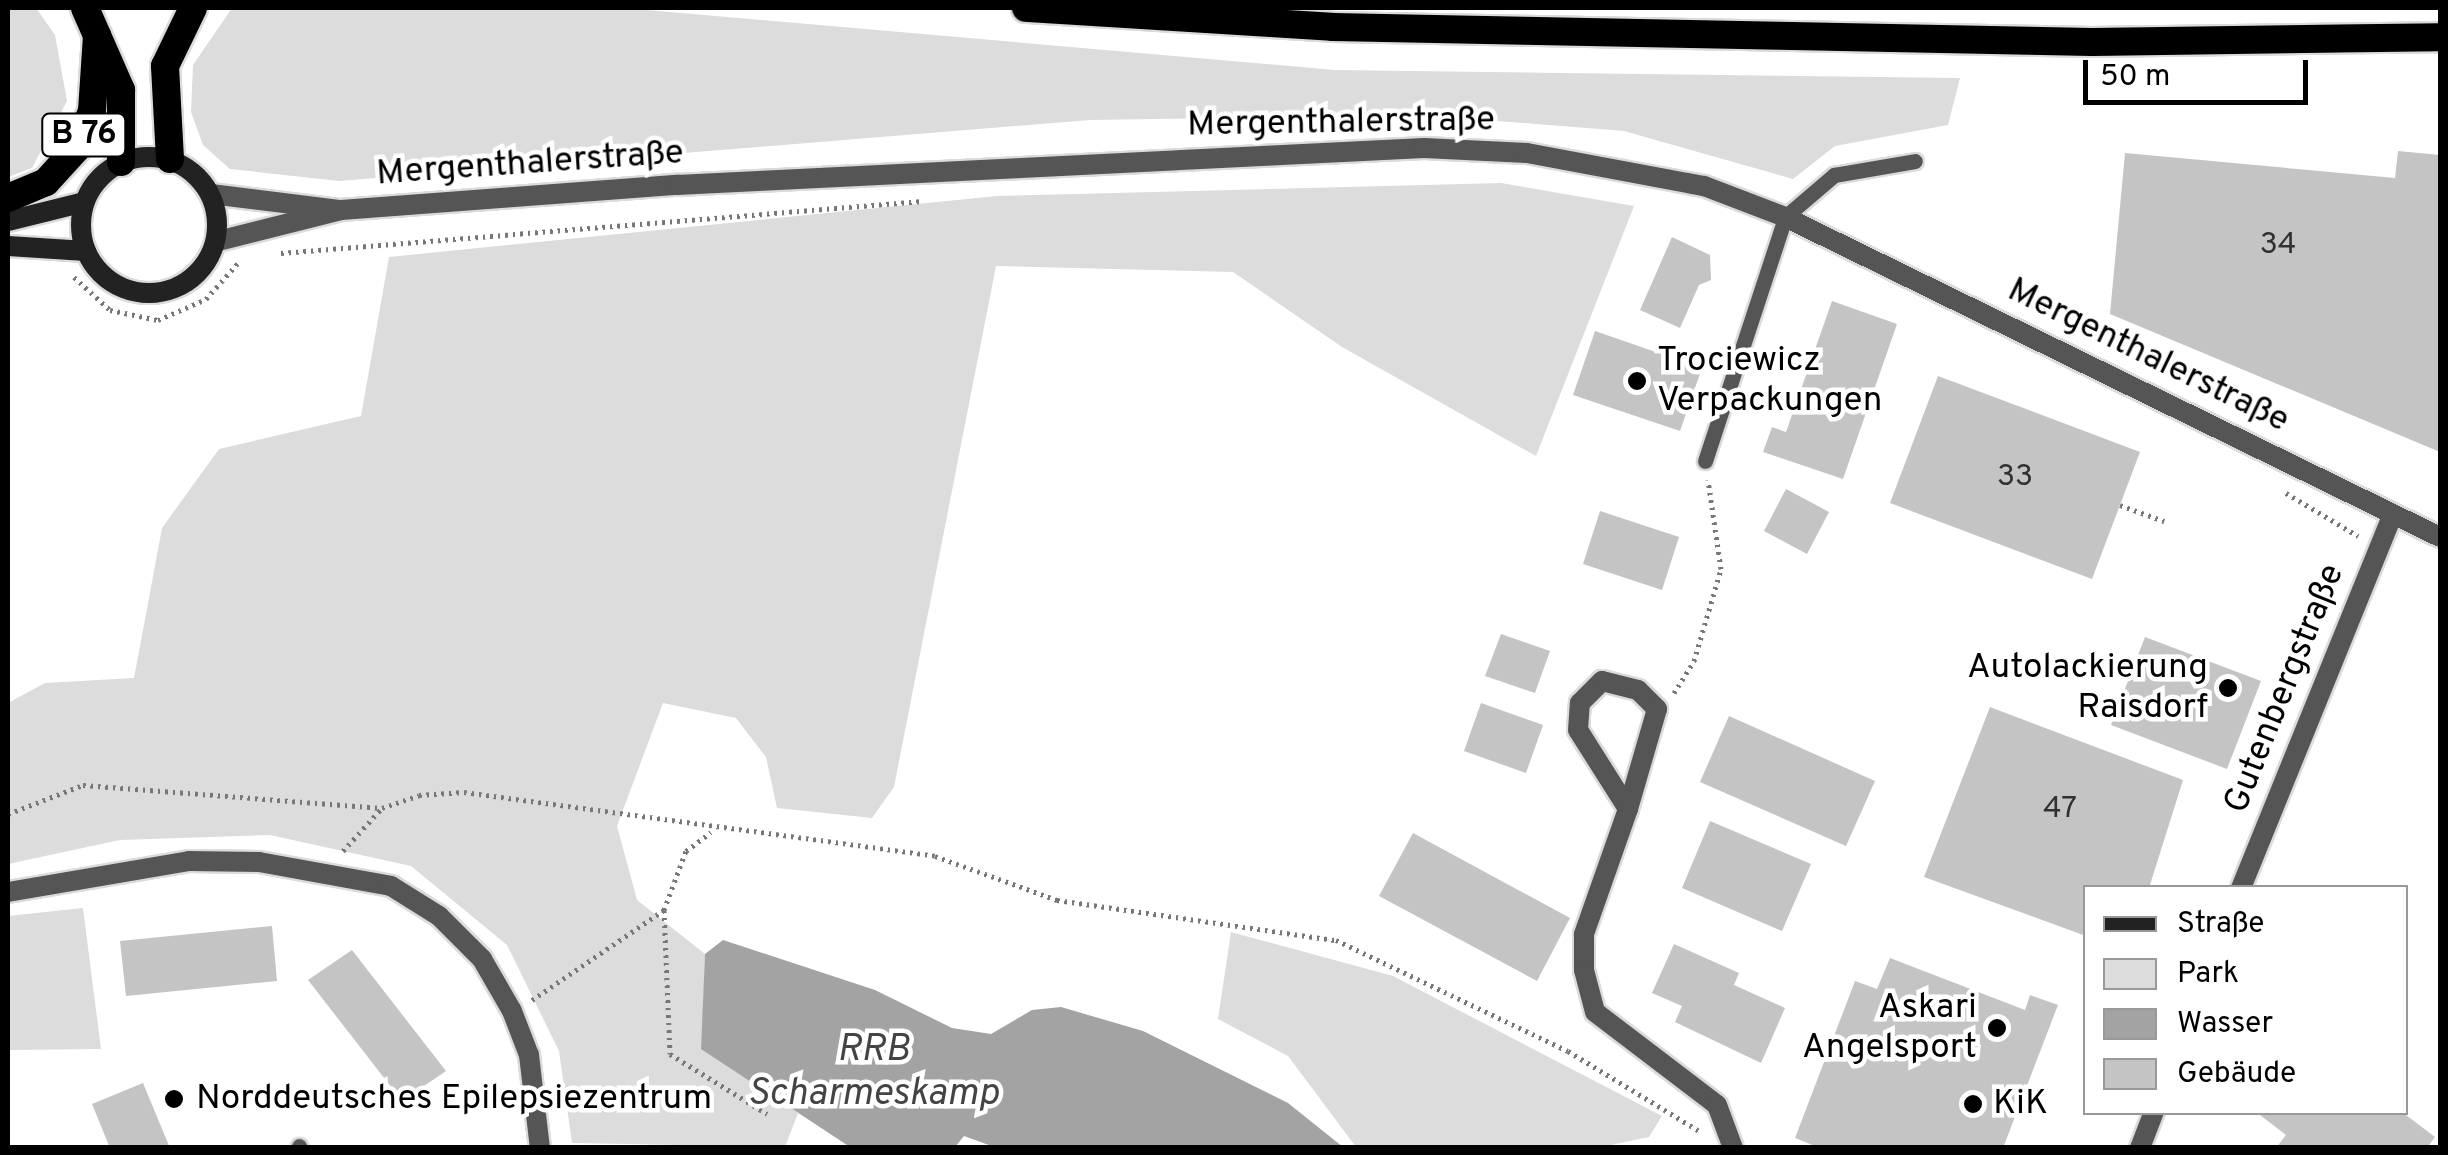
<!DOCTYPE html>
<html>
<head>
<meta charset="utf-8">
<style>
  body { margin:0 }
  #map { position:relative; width:2448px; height:1155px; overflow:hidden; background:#fff; font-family:Overpass,sans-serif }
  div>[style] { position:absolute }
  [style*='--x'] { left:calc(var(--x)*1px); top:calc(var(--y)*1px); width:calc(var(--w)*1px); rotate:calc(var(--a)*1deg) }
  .green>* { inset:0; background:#dcdcdc }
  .water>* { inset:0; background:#a3a3a3 }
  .building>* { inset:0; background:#c4c4c4 }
  .path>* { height:5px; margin-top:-2.5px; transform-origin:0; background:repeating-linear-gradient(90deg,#777 0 2.5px,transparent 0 7.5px) }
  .roads { filter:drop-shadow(2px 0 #dbdbdb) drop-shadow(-2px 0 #dbdbdb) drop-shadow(0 2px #dbdbdb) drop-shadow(0 -2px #dbdbdb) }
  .service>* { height:15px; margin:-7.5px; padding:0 7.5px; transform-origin:7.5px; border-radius:7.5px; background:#555 }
  .minor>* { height:20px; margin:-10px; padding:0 10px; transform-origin:10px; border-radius:10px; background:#555 }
  .secondary>* { height:20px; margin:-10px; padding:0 10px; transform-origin:10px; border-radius:10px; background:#222 }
  .secondary>.ring { margin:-10px; padding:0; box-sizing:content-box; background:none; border:20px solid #222; border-radius:50% }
  .trunk>* { height:28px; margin:-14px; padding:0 14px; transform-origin:14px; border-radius:14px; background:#000 }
  .dots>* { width:28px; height:28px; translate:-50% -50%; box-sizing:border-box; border:5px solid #fff; border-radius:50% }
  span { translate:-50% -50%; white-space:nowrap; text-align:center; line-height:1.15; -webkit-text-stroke:9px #fff; paint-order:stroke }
  .number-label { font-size:30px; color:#313131 }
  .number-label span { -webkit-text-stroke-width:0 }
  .shield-label span { padding:2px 8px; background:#fff; border:2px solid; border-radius:8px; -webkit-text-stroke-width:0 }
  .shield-label { font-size:32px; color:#000; font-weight:700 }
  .street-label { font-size:35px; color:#000 }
  .poi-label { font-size:35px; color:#000 }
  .left { translate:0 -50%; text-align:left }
  .right { translate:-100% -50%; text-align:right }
  .water-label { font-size:38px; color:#444; font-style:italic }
  .frame { position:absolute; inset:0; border:10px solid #000; pointer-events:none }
  .legend { position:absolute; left:2083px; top:885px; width:325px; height:230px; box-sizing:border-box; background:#fff; border:2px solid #999; margin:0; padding:12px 18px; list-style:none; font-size:30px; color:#000 }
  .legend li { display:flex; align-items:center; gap:20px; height:50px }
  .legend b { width:50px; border:2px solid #999 }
  .scale { position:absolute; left:2083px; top:60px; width:225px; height:45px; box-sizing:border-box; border:5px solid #000; border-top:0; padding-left:12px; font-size:30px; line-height:35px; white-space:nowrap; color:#000; -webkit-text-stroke:8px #fff; paint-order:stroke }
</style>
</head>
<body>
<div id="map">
  <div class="green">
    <div style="clip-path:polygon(8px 8px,36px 8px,55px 35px,67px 101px,32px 168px,8px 177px)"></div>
    <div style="clip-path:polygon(232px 8px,624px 8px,1335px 70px,1960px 78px,1948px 125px,1835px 146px,1793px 179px,1624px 131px,1421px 115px,1090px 120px,339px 181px,230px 169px,203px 145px,191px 112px,193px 65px)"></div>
    <div style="clip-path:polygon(1501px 183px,1634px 206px,1536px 456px,1342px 347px,1233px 272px,996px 266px,894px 787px,872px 818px,777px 808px,766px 757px,736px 718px,663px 703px,617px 826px,637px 900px,705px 954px,702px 1048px,798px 1113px,785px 1147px,572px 1143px,559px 1051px,507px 945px,411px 866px,270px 835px,120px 840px,8px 864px,8px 703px,45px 683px,134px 678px,162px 528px,219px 449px,361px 416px,389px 257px,997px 196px)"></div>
    <div style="clip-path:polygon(83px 908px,101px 1049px,8px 1050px,8px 916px)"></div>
    <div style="clip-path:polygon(1231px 932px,1393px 976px,1662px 1116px,1649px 1137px,1601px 1147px,1356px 1147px,1288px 1056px,1218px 1019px)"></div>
  </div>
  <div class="water">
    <div style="clip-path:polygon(723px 940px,875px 990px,952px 1028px,991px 1034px,1032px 1010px,1061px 1007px,1143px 1031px,1288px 1103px,1343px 1147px,997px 1148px,964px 1136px,955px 1147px,850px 1147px,701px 1049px,705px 954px)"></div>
  </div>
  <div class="building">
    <div style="clip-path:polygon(2398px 151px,2440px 155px,2440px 452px,2110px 314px,2125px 153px,2395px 178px)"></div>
    <div style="clip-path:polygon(1672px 237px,1710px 255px,1711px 280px,1699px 285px,1680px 328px,1640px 310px)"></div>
    <div style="clip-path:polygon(1832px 301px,1897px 324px,1843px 479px,1763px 452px,1772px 427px,1786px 432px)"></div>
    <div style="clip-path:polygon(1595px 331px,1702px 368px,1680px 431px,1573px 395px)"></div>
    <div style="clip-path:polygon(1938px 376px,2140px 452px,2092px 579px,1890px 503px)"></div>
    <div style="clip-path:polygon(1786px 489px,1829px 512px,1807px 554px,1764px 531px)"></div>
    <div style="clip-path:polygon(1600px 511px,1679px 537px,1662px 590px,1583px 564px)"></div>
    <div style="clip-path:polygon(1501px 634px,1550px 651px,1535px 693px,1485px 676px)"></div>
    <div style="clip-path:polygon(2145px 637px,2261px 681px,2227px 769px,2111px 725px)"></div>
    <div style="clip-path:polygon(1481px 703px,1543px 725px,1526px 773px,1464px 751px)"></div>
    <div style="clip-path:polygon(1990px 707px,2183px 780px,2149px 888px,2086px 888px,2086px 936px,1924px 877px)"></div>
    <div style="clip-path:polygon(1729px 716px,1875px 781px,1846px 846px,1700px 782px)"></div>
    <div style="clip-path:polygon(1710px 821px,1811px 864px,1782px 931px,1682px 888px)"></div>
    <div style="clip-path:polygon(1413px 833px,1570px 918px,1537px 981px,1379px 896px)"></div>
    <div style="clip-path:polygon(272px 926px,277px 981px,126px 996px,120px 941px)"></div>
    <div style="clip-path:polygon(1674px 944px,1739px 973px,1734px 985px,1785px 1008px,1761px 1063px,1675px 1022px,1682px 1006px,1652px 993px)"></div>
    <div style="clip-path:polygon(352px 950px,446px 1071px,402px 1101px,308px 980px)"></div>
    <div style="clip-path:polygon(1890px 958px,2025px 1010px,2030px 995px,2058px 1005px,2003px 1148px,1820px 1148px,1795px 1138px,1855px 981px,1877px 989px)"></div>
    <div style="clip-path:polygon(143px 1083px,170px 1148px,110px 1148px,92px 1104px)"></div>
    <div style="clip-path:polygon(2256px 1112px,2402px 1112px,2435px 1137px,2427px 1148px,2276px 1148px,2286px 1135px)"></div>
  </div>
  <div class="path">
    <div style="--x:281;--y:253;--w:644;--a:-4.63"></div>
    <div style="--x:74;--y:277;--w:49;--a:42.5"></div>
    <div style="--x:110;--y:310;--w:49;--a:11.8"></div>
    <div style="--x:158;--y:320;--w:52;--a:-23.6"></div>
    <div style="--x:206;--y:299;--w:48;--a:-48.4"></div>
    <div style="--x:2286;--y:493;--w:84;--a:30.8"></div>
    <div style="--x:2120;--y:505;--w:47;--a:20"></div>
    <div style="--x:1674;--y:693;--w:38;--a:-58"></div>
    <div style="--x:1694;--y:661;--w:96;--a:-73.6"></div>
    <div style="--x:1721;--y:569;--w:90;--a:-98.3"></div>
    <div style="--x:8;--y:814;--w:80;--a:-21.1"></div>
    <div style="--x:83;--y:785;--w:300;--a:4.4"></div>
    <div style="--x:382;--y:808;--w:39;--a:-19"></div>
    <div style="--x:419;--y:795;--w:45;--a:-3.8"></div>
    <div style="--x:464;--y:792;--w:475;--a:7.7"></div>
    <div style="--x:935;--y:856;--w:130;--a:19.8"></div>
    <div style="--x:1057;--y:900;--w:282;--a:8.2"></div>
    <div style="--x:1336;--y:940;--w:257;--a:25.6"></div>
    <div style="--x:1568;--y:1051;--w:153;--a:31.4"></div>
    <div style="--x:343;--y:851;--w:58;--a:-47.8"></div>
    <div style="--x:664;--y:910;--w:144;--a:87.6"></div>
    <div style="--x:670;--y:1054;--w:114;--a:31.7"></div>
    <div style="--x:532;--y:1000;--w:160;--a:-34.3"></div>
    <div style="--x:664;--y:910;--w:63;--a:-69.6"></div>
    <div style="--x:686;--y:851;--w:31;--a:-37"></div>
  </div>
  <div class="roads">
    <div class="service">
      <div style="--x:1705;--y:461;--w:257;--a:-71.8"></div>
      <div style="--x:1785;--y:217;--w:65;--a:-40.6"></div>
      <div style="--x:1834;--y:175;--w:82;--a:-9.8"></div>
      <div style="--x:299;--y:1146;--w:2;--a:63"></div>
    </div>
    <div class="minor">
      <div style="--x:211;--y:194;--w:129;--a:7.1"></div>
      <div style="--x:218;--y:241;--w:127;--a:-14.1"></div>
      <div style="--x:341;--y:210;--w:337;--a:-4.3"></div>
      <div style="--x:677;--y:185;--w:748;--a:-2.84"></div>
      <div style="--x:1424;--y:148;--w:103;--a:2.8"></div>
      <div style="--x:1527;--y:153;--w:180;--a:10.6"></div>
      <div style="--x:1704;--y:186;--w:87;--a:20.9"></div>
      <div style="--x:1785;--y:217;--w:729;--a:26.04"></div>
      <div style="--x:1628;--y:809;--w:93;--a:-122.3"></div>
      <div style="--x:1578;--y:730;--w:27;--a:-86"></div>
      <div style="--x:1580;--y:703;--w:31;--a:-45"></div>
      <div style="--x:1602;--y:681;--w:37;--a:14"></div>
      <div style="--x:1638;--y:690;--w:27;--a:45"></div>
      <div style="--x:1657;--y:709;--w:104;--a:106.2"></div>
      <div style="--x:1628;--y:809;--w:133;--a:109.4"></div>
      <div style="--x:1584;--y:934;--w:36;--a:90"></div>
      <div style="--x:1584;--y:970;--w:43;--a:75.3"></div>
      <div style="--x:1595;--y:1012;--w:153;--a:37.3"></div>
      <div style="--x:1717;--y:1105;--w:46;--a:69.6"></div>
      <div style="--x:2241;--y:888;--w:401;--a:-67.9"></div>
      <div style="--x:8;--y:892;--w:184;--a:-9.7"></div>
      <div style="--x:189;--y:861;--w:70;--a:0.8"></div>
      <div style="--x:259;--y:862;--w:134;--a:10.3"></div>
      <div style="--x:391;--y:886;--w:57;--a:32"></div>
      <div style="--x:439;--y:916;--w:61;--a:45"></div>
      <div style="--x:482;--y:959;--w:60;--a:60"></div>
      <div style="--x:512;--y:1011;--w:47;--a:68.9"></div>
      <div style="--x:529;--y:1055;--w:94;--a:83.3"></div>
      <div style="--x:2140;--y:1148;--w:39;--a:-69"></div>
    </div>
    <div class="secondary">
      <div class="ring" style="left:81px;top:157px;width:116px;height:116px"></div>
      <div style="--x:8;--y:221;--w:79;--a:-13.9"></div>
      <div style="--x:8;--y:246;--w:78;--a:3.7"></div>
    </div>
    <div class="trunk">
      <div style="--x:85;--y:8;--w:90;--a:66.3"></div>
      <div style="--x:121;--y:90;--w:72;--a:90"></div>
      <div style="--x:1026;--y:8;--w:308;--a:3.5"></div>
      <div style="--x:1333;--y:27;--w:759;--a:1.13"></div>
      <div style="--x:2092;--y:42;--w:348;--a:-0.8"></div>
      <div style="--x:170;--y:159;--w:93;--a:-93.1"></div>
      <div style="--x:165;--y:66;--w:64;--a:-64.2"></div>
      <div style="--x:8;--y:198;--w:41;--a:-22.8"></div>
      <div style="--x:46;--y:182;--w:46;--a:-47.6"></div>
      <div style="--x:77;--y:148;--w:40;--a:-68"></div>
      <div style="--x:92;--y:111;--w:76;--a:-86.2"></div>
    </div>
  </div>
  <div class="dots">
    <div style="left:1637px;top:381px;background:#000"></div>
    <div style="left:2228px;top:688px;background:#000"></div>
    <div style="left:1997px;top:1028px;background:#000"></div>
    <div style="left:174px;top:1099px;background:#000"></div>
    <div style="left:1973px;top:1104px;background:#000"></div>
  </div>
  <div class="number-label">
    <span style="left:2278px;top:246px">34</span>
    <span style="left:2015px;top:478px">33</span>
    <span style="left:2060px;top:810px">47</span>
  </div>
  <div class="shield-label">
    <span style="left:84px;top:135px">B 76</span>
  </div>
  <div class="street-label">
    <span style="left:1341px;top:123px;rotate:-1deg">Mergenthalerstraße</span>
    <span style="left:530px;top:164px;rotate:-4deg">Mergenthalerstraße</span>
    <span style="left:2148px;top:356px;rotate:26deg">Mergenthalerstraße</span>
    <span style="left:2285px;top:689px;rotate:-68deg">Gutenbergstraße</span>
  </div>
  <div class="poi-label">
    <span class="left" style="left:1657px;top:381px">Trociewicz<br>Verpackungen</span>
    <span class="right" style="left:2208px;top:688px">Autolackierung<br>Raisdorf</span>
    <span class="right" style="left:1977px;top:1028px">Askari<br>Angelsport</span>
    <span class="left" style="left:196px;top:1099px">Norddeutsches Epilepsiezentrum</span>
    <span class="left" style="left:1993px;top:1104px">KiK</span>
  </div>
  <div class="water-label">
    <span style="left:873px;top:1073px">RRB<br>Scharmeskamp</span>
  </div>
  <div class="frame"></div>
  <ul class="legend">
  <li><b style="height:12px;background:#222"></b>Straße</li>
  <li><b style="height:28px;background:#dcdcdc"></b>Park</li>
  <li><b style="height:28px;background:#a3a3a3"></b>Wasser</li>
  <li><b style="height:28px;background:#c4c4c4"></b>Gebäude</li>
  </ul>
  <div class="scale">50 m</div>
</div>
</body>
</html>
